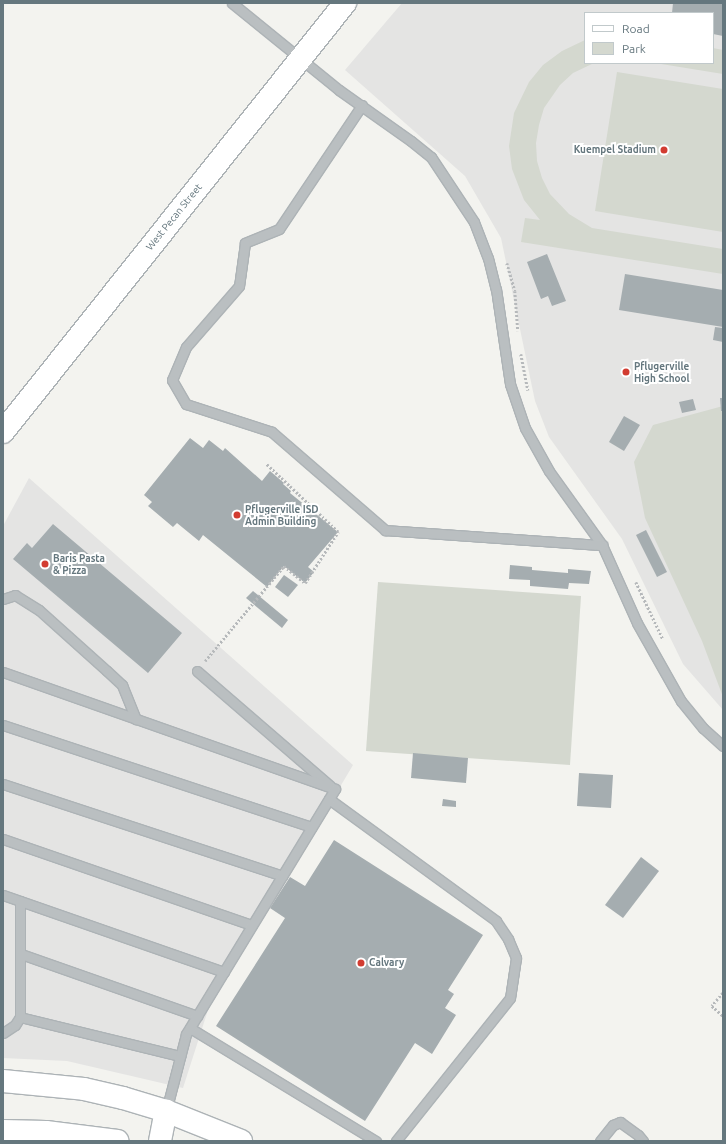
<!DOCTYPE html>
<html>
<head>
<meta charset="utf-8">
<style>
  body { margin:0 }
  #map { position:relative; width:726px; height:1144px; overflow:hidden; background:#f3f3ef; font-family:Ubuntu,sans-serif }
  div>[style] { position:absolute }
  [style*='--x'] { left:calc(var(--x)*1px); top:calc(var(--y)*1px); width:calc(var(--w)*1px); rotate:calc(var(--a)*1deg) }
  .built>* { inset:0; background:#e4e4e3 }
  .green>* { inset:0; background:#d4d8cf }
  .building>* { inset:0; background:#a5adb0 }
  .path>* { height:2.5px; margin-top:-1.25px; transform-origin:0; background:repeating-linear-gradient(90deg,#b6b9bb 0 2px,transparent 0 4px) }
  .roads { filter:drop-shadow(1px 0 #adb3b6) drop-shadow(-1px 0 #adb3b6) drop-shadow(0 1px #adb3b6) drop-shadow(0 -1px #adb3b6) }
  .service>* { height:9px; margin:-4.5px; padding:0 4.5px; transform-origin:4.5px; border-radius:4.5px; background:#babfc1 }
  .secondary>* { height:22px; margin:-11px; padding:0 11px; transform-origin:11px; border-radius:11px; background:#fff }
  .dots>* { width:11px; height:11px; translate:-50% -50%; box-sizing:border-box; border:2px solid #fff; border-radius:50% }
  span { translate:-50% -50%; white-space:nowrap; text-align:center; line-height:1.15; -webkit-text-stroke:4px #fff; paint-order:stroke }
  .poi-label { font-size:10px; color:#65777e; font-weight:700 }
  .right { translate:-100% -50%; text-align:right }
  .left { translate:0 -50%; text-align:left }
  .street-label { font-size:10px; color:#65777e }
  .frame { position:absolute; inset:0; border:4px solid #65777e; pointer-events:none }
  .legend { position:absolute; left:584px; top:12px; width:130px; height:52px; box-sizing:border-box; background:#fff; border:1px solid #c1c9cb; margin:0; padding:5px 7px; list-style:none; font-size:12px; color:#65777e }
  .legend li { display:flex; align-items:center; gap:8px; height:20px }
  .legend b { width:20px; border:1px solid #c1c9cb }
</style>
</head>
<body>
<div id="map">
  <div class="built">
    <div style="clip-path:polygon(evenodd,402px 3px,723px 3px,723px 710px,683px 664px,622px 539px,549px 437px,535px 401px,501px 238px,465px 176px,345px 70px,402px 3px,585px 13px,713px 13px,713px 63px,585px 63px,585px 13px)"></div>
    <div style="clip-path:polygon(29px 478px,353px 765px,208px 1010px,183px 1088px,67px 1061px,3px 1058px,3px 526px)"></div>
  </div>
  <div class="green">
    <div style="clip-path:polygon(585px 40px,585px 63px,594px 63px,573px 73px,560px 85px,544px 108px,539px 125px,536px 143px,537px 161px,542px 178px,550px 194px,569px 214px,592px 228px,723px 249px,723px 274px,521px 242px,525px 218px,540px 220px,524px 200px,512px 169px,509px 146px,514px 113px,529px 82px,543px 65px,562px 51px)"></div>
    <div style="clip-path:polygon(713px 48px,723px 50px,723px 74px,655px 63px,713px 63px)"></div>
    <div style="clip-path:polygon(617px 72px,723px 89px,723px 232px,595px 211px)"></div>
    <div style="clip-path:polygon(723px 406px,723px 697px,702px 641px,645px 518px,634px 462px,653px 425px)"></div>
    <div style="clip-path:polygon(378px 582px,581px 596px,570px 765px,366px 751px)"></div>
  </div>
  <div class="building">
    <div style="clip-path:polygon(673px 3px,723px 3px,723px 36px,713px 34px,713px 13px,672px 13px)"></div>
    <div style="clip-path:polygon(547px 254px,566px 301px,552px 306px,548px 296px,541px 299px,527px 262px)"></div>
    <div style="clip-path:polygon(625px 274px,723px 290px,723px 327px,619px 310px)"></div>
    <div style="clip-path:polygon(715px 327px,723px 328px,723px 342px,713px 340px)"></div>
    <div style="clip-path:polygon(720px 398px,723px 398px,723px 411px,721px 411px)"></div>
    <div style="clip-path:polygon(693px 399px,696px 410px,682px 413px,679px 402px)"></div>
    <div style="clip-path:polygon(624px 416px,640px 425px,624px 451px,609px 442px)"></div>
    <div style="clip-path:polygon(190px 438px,203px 448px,209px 440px,223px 451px,225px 448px,262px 481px,270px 471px,284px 483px,283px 484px,291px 491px,290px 493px,338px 532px,308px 567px,314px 572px,305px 583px,284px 566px,267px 587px,203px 535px,199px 541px,177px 523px,173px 527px,148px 506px,152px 502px,144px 495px)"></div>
    <div style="clip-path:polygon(53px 524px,182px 633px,148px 673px,13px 559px,27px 543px,32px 548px)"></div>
    <div style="clip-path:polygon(646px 530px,667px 572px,657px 577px,636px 535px)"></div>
    <div style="clip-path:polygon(510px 565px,532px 567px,532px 570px,568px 573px,568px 569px,591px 571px,589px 584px,569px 583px,568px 589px,530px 586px,530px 580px,509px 579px)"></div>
    <div style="clip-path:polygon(284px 575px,298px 585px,288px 597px,275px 587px)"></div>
    <div style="clip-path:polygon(253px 591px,288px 620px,282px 628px,246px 598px)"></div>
    <div style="clip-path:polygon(413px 753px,468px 758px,466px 783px,411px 778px)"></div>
    <div style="clip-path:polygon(579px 773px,613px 775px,611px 808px,577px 806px)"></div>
    <div style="clip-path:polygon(443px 799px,456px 801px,456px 807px,442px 806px)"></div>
    <div style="clip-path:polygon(334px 840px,483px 935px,448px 990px,454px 994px,445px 1008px,456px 1015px,432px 1054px,415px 1043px,365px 1121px,216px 1026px,285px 918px,270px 908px,290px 877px,305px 886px)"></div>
    <div style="clip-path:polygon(641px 857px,659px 871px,623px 918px,605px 905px)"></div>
  </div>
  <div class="path">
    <div style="--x:507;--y:263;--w:29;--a:74"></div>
    <div style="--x:515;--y:291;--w:40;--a:85.7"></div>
    <div style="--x:521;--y:354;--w:37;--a:79"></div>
    <div style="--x:636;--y:582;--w:63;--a:64.7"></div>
    <div style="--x:205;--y:661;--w:124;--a:-50.3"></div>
    <div style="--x:284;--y:566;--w:27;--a:39"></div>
    <div style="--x:305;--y:583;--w:61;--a:-57.1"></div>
    <div style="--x:338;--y:532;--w:100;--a:-136.6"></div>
    <div style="--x:723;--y:993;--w:17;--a:130"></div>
    <div style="--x:712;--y:1006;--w:15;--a:42"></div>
  </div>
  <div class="roads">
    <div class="service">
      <div style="--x:232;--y:3;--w:138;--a:39.1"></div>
      <div style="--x:339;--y:90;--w:88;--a:35.3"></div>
      <div style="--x:411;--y:141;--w:26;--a:39"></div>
      <div style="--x:431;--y:157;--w:78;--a:56.5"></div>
      <div style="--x:474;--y:222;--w:39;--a:69"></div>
      <div style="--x:488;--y:258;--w:32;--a:76"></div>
      <div style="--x:496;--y:289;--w:96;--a:81.6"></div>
      <div style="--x:510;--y:384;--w:46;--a:71.2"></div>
      <div style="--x:525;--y:428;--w:49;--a:60.8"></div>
      <div style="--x:549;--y:471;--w:91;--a:54.4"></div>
      <div style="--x:602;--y:545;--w:85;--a:65.8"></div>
      <div style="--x:637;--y:623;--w:90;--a:60.6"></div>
      <div style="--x:681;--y:701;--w:35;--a:51"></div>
      <div style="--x:703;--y:728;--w:27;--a:42"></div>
      <div style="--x:362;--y:105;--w:149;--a:123.8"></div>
      <div style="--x:279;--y:229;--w:37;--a:158"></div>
      <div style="--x:245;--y:243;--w:43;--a:97.9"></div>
      <div style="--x:239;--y:286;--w:81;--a:131"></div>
      <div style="--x:186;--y:347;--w:36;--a:113"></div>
      <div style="--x:172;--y:380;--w:28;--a:60"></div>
      <div style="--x:186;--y:404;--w:90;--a:18"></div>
      <div style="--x:272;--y:432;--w:150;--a:40.9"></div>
      <div style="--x:385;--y:530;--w:218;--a:4"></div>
      <div style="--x:3;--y:599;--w:13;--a:-18"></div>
      <div style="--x:15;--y:595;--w:28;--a:32"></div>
      <div style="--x:39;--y:610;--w:91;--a:41.9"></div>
      <div style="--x:107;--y:671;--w:21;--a:43"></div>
      <div style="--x:122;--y:685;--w:37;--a:68"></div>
      <div style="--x:197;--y:671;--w:176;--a:40.8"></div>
      <div style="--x:3;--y:672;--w:352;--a:19.4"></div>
      <div style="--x:3;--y:725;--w:325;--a:18.3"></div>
      <div style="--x:3;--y:784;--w:294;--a:18.2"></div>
      <div style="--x:329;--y:799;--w:207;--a:36.1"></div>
      <div style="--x:496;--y:921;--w:22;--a:56"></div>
      <div style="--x:508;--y:939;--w:21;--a:67"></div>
      <div style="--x:516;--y:958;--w:40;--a:98.5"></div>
      <div style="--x:510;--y:998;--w:183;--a:128.6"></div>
      <div style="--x:3;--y:839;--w:263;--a:19.1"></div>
      <div style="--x:3;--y:895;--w:234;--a:19.2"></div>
      <div style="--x:21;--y:954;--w:187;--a:19.4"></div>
      <div style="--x:20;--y:1017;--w:165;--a:13.7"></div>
      <div style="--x:190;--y:1028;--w:218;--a:31.3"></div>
      <div style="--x:3;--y:1033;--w:14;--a:-34"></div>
      <div style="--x:15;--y:1025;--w:9;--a:-58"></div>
      <div style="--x:20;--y:1017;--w:116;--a:-90"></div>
      <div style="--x:166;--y:1111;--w:80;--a:-75.4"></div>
      <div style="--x:186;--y:1034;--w:287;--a:-58.7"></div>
      <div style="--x:600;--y:1141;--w:21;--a:-51"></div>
      <div style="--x:613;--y:1125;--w:8;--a:-23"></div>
      <div style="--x:620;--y:1122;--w:22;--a:36"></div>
      <div style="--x:638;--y:1135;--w:8;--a:50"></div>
    </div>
    <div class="secondary">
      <div style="--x:3;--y:432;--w:549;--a:-51.44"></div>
      <div style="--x:3;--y:1081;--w:81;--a:5.6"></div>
      <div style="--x:84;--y:1089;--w:40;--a:13"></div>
      <div style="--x:123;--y:1098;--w:45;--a:16.8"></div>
      <div style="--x:166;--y:1111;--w:81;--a:21.8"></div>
      <div style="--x:3;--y:1131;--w:43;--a:1.3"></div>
      <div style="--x:46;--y:1132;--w:72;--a:7.2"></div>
      <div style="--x:160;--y:1141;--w:31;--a:-79"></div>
    </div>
  </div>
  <div class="dots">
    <div style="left:664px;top:150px;background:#d23c31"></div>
    <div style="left:626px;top:372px;background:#d23c31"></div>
    <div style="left:237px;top:515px;background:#d23c31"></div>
    <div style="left:45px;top:564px;background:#d23c31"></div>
    <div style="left:361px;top:963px;background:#d23c31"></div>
  </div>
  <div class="poi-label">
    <span class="right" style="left:656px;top:150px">Kuempel Stadium</span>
    <span class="left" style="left:634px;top:372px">Pflugerville<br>High School</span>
    <span class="left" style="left:245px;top:515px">Pflugerville ISD<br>Admin Building</span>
    <span class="left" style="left:53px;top:564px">Baris Pasta<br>&amp; Pizza</span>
    <span class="left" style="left:369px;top:963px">Calvary</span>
  </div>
  <div class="street-label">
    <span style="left:174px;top:217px;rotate:-51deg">West Pecan Street</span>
  </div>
  <div class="frame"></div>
  <ul class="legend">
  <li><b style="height:5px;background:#fff"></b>Road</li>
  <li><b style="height:11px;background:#d4d8cf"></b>Park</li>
  </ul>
</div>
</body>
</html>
